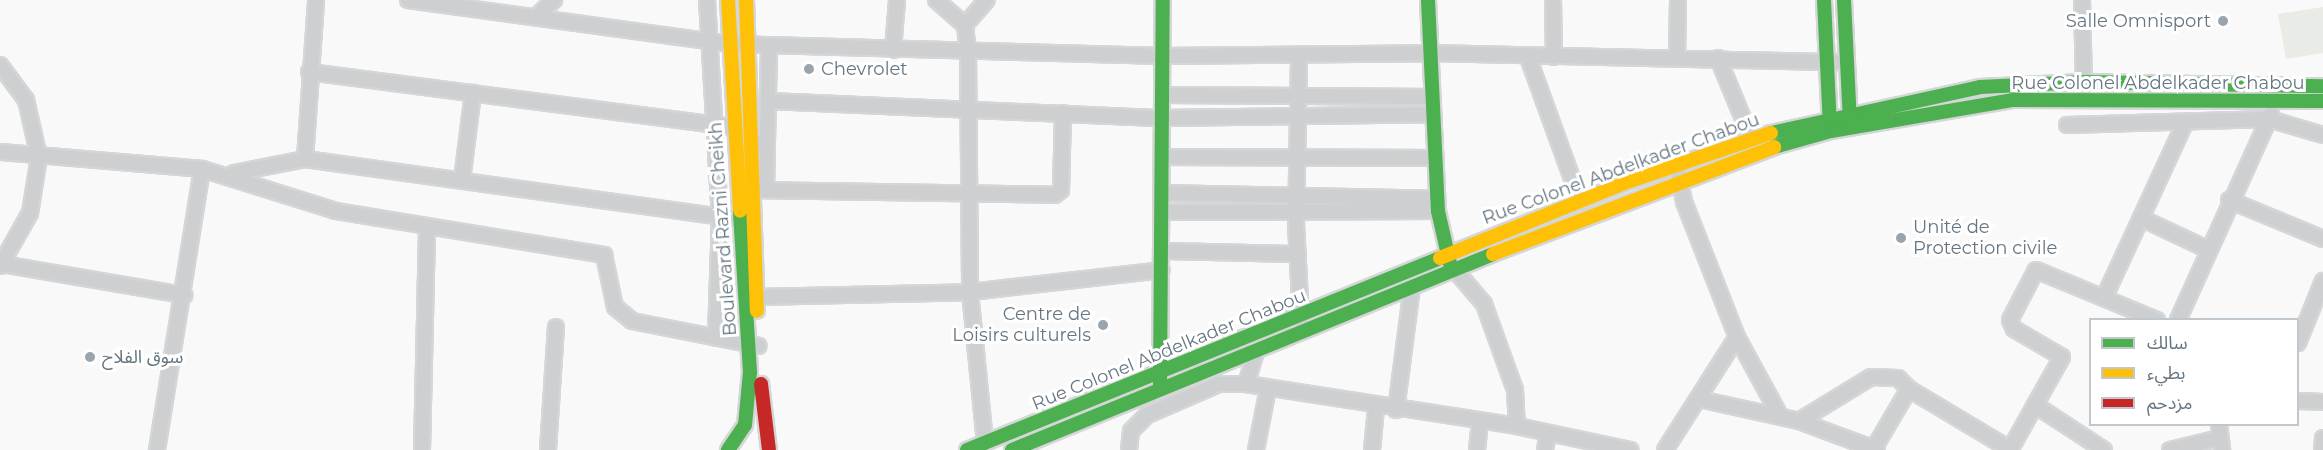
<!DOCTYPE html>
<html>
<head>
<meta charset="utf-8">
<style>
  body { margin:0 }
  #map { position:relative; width:2323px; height:450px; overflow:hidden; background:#f9f9f9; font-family:Montserrat,"Noto Sans Arabic",sans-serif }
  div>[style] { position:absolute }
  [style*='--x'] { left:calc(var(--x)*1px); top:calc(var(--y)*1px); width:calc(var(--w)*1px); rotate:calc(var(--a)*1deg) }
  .green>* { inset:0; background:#e8ebe6 }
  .roads { filter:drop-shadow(2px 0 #d5d6d7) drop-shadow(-2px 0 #d5d6d7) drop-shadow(0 2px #d5d6d7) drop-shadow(0 -2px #d5d6d7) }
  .street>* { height:14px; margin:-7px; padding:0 7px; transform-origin:7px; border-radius:7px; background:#cecfd0 }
  .fast>* { height:14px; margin:-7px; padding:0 7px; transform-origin:7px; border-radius:7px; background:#4caf50 }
  .slow>* { height:14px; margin:-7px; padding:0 7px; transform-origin:7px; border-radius:7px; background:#ffc107 }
  .jam>* { height:14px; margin:-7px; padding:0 7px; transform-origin:7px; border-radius:7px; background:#c62828 }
  .dots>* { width:16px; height:16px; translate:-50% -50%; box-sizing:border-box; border:3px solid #fff; border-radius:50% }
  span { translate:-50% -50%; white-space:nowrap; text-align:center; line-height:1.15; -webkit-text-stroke:6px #fff; paint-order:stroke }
  .poi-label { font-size:18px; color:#657683 }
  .right { translate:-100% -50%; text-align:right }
  .left { translate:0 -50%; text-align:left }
  .street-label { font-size:18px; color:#657683 }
  .legend { position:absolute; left:2089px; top:318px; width:210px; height:108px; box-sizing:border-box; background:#fff; border:2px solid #c1c8cd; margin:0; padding:8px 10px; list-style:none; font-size:18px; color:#657683 }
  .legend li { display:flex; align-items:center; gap:12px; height:30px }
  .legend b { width:30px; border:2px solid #c1c8cd }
</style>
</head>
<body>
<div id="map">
  <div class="green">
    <div style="clip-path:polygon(2323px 7px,2323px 53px,2286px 59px,2278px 14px)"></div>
  </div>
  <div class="roads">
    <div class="street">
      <div style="--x:408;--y:0;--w:325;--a:7.8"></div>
      <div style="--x:730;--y:44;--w:433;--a:1.6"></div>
      <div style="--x:1163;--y:56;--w:266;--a:-0.6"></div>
      <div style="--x:1429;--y:53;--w:407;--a:1.3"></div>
      <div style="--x:707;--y:0;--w:216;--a:86.6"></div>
      <div style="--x:720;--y:216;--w:122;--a:91.9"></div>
      <div style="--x:936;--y:0;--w:38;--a:41"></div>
      <div style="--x:965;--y:25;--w:27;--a:84"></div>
      <div style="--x:968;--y:52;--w:240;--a:89.5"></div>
      <div style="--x:970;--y:292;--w:152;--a:84.3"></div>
      <div style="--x:1553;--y:0;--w:57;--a:89"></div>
      <div style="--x:2082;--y:0;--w:90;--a:88.7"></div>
      <div style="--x:539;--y:14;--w:21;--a:-43"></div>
      <div style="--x:965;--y:25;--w:33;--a:-49"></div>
      <div style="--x:893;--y:50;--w:50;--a:-85.4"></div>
      <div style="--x:1528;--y:57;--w:153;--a:70.1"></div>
      <div style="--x:1299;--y:58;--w:166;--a:91"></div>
      <div style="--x:1296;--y:224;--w:97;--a:87"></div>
      <div style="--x:1677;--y:58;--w:58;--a:-89"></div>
      <div style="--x:1718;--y:58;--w:87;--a:67.6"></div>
      <div style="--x:0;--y:65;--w:44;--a:53.4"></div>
      <div style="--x:26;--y:100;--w:58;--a:77.2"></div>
      <div style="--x:39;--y:157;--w:57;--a:99.1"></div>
      <div style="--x:30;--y:213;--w:61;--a:119.5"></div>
      <div style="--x:309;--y:72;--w:429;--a:7.4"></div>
      <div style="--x:1162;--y:95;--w:270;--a:0.4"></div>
      <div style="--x:769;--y:101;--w:393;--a:2.5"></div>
      <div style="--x:1162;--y:118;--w:271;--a:-0.8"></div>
      <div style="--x:2067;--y:125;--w:202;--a:-1.7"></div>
      <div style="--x:2269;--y:119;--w:56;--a:16.5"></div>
      <div style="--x:751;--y:144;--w:16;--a:-7"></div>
      <div style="--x:767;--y:142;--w:97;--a:-88.8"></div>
      <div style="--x:0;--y:152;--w:203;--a:4.8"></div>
      <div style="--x:202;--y:169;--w:285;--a:99.1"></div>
      <div style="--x:1162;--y:157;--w:273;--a:0.2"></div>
      <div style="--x:305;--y:159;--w:437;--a:7.9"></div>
      <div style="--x:202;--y:169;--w:140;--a:17.4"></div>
      <div style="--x:336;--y:211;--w:272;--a:9.3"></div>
      <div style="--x:604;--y:255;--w:53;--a:78.1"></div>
      <div style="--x:615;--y:307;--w:22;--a:39"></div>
      <div style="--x:632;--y:321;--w:129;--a:11.1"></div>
      <div style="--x:234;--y:173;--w:72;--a:-11.2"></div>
      <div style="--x:305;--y:159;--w:159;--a:-86"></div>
      <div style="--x:462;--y:180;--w:88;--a:-82.8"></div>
      <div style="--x:752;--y:190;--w:303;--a:0.9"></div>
      <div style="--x:1055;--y:195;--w:8;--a:-40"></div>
      <div style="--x:1061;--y:190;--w:77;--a:-88.5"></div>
      <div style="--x:766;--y:190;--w:48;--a:-88.8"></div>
      <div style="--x:1161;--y:193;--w:276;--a:1.2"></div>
      <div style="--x:2229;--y:200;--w:102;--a:22.5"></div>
      <div style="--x:1161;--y:212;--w:277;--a:-0.2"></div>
      <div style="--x:2141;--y:218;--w:73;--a:25.2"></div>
      <div style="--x:1162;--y:251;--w:136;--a:1.3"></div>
      <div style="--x:2;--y:264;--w:185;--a:9.7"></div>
      <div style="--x:1455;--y:270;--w:45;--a:49.5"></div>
      <div style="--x:1484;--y:304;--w:91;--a:70.2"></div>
      <div style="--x:1515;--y:390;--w:36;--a:87"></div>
      <div style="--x:1517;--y:426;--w:116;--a:12"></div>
      <div style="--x:756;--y:297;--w:214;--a:-1.3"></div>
      <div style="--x:970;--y:292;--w:193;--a:-6.5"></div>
      <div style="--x:2104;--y:298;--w:193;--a:-65.2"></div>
      <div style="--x:2178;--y:320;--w:226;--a:-65.7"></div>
      <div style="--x:1737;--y:337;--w:90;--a:61.4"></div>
      <div style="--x:2298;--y:343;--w:67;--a:-68"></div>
      <div style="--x:1255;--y:355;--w:30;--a:107"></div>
      <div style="--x:1246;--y:384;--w:274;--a:8.8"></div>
      <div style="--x:1699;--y:399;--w:102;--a:12.4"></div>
      <div style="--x:1799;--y:421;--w:83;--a:20.4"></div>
      <div style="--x:2298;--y:401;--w:25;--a:2"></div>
      <div style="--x:1396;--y:410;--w:124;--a:-82.6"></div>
      <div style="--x:1799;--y:421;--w:84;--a:-31.4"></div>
      <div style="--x:1871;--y:377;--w:27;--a:2"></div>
      <div style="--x:1898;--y:378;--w:16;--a:45"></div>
      <div style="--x:2219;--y:424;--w:26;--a:83"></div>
      <div style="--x:2011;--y:448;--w:49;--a:-60.8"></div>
      <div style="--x:422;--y:450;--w:222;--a:-88.7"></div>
      <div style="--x:548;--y:450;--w:123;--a:-86.3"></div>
      <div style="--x:1129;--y:450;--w:19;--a:-84"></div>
      <div style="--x:1131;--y:431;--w:23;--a:-45"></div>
      <div style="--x:1147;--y:415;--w:78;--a:-23.3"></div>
      <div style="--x:1219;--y:384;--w:27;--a:0"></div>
      <div style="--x:1256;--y:450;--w:63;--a:-79"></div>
      <div style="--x:1372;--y:450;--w:42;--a:-84.6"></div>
      <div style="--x:1477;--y:450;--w:29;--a:-84"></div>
      <div style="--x:1545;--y:450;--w:17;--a:-80"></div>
      <div style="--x:1665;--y:450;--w:134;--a:-57.5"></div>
      <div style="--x:1737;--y:337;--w:145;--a:-111.4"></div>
      <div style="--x:1684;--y:202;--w:32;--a:-101"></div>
      <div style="--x:1873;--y:450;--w:71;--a:-59.5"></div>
      <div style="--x:1909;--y:389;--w:119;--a:30.9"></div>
      <div style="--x:2104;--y:450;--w:82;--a:-146.9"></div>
      <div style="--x:2035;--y:405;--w:55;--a:-60.6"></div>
      <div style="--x:2062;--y:357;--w:56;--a:-149.7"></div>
      <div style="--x:2014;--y:329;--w:10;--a:-114"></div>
      <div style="--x:2010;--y:320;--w:56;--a:-62.5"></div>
      <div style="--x:2036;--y:270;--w:131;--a:22.5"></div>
      <div style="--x:2170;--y:450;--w:51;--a:-13.5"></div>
      <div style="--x:2322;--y:450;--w:12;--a:-85"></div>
    </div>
    <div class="fast">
      <div style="--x:1428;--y:0;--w:211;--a:87.3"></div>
      <div style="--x:1438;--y:211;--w:54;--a:77.2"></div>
      <div style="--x:1824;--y:0;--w:127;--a:87.3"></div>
      <div style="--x:1844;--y:0;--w:122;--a:87.2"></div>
      <div style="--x:1771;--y:133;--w:214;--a:-12.4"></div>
      <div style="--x:1980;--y:87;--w:104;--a:-2.8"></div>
      <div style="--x:2084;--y:82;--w:239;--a:1"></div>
      <div style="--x:1774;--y:147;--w:59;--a:-15.7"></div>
      <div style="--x:1831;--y:131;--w:185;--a:-9.7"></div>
      <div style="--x:2013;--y:100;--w:310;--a:0.2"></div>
      <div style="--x:1160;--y:386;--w:386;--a:-89.6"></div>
      <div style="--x:728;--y:450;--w:30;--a:-56"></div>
      <div style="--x:745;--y:425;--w:53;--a:-84.6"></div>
      <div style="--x:750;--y:372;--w:161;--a:-93.6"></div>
      <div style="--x:967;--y:450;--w:510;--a:-22.09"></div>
      <div style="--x:1012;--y:450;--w:519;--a:-22.17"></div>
    </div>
    <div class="slow">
      <div style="--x:728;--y:0;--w:211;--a:86.7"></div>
      <div style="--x:746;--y:0;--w:311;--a:88"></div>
      <div style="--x:1493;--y:254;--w:301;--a:-20.8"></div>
      <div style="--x:1440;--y:258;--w:205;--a:-22.1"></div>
      <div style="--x:1630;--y:181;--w:149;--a:-18.8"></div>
    </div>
    <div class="jam">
      <div style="--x:761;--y:384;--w:66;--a:83.1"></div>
    </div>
  </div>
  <div class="dots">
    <div style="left:2223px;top:21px;background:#99a4ac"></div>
    <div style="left:809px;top:69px;background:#99a4ac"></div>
    <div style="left:1901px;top:238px;background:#99a4ac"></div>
    <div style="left:1103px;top:325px;background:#99a4ac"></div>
    <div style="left:90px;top:357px;background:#99a4ac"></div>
  </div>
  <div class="poi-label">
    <span class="right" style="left:2211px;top:21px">Salle Omnisport</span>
    <span class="left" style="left:821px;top:69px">Chevrolet</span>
    <span class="left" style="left:1913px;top:238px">Unité de<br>Protection civile</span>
    <span class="right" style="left:1091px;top:325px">Centre de<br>Loisirs culturels</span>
    <span class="left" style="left:102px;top:357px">سوق الفلاح</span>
  </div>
  <div class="street-label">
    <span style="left:2158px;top:83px">Rue Colonel Abdelkader Chabou</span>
    <span style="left:1621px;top:169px;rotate:-20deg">Rue Colonel Abdelkader Chabou</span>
    <span style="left:723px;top:229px;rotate:-94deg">Boulevard Razni Cheikh</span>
    <span style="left:1169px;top:350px;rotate:-22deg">Rue Colonel Abdelkader Chabou</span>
  </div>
  <ul class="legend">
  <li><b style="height:8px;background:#4caf50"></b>سالك</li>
  <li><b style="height:8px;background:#ffc107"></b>بطيء</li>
  <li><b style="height:8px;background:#c62828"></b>مزدحم</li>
  </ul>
</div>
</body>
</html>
